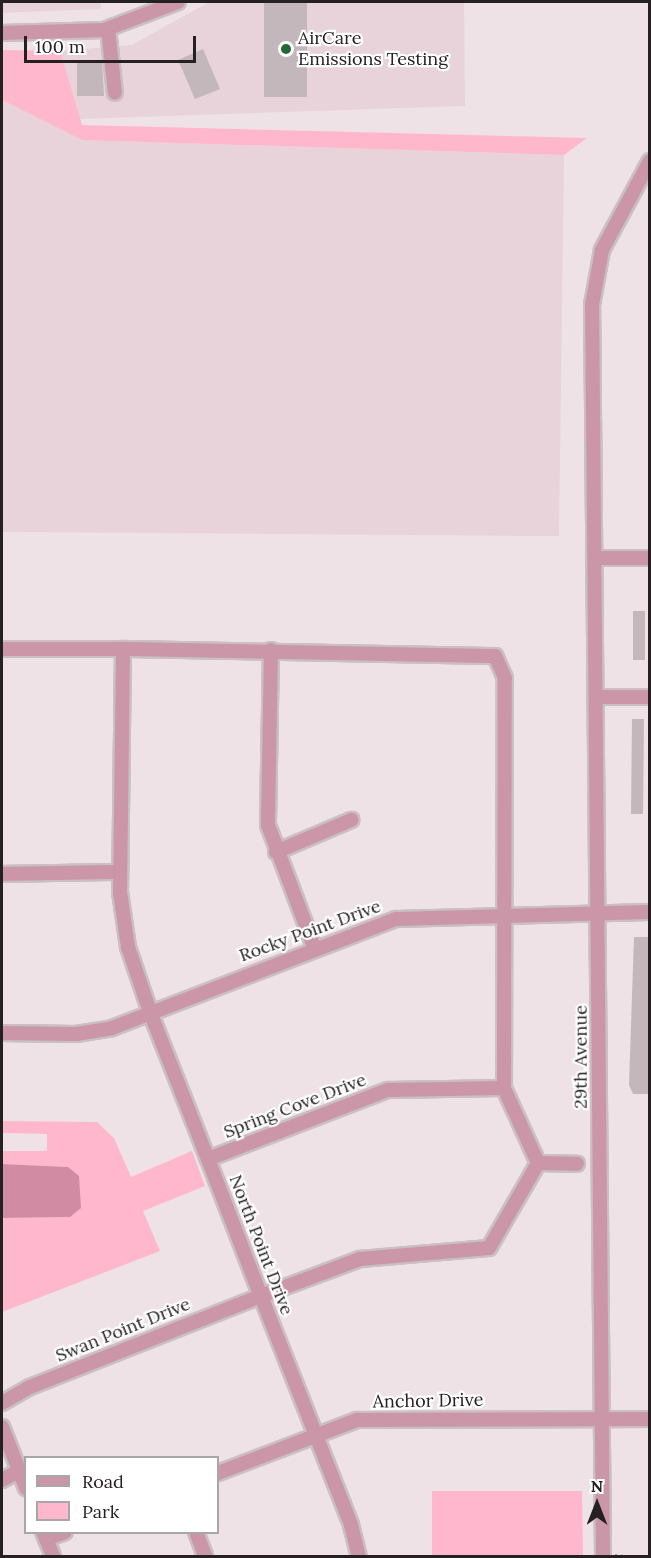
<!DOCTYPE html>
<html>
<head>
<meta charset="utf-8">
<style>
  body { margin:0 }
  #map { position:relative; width:651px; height:1558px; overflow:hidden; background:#eee2e6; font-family:Lora,serif }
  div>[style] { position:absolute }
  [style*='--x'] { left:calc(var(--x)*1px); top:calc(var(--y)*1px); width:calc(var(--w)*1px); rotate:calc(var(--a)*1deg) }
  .built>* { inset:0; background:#e7d3d9 }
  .green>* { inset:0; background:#ffb7ce }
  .water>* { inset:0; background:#d18ba3 }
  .building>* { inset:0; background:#c3b7bb }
  .path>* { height:2px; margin-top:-1px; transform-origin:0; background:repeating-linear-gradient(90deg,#91898c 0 1.5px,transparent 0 6px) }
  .roads { filter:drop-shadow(2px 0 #cabfc3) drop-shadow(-2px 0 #cabfc3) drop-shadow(0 2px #cabfc3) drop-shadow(0 -2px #cabfc3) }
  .minor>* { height:14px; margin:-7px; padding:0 7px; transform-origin:7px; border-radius:7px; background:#cb96a7 }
  .dots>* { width:16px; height:16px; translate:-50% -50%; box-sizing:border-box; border:3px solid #fff; border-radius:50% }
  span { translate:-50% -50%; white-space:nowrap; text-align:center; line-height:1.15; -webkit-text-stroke:4.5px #fff; paint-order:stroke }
  .poi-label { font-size:18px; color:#252022 }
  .left { translate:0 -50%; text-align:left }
  .street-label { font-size:18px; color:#252022 }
  .frame { position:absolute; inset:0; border:3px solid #252022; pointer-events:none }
  .legend { position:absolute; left:24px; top:1456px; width:195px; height:78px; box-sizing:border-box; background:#fff; border:2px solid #a8a6a7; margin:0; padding:8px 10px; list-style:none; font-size:18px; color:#252022 }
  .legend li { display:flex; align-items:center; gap:12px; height:30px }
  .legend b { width:30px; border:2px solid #a8a6a7 }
  .north { position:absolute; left:567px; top:1474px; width:60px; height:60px; -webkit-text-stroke:4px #fff; paint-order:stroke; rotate:0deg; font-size:16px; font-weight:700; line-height:24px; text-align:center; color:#252022 }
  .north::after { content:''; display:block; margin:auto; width:21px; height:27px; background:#252022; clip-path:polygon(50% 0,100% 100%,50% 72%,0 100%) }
  .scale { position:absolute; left:24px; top:36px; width:172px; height:27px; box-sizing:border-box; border:3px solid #252022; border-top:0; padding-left:8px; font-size:18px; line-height:21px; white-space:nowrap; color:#252022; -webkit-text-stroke:4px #fff; paint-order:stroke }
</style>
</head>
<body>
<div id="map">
  <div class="built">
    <div style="clip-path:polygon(2px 2px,101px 2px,101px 9px,2px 13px)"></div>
    <div style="clip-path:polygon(209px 2px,464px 2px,465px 106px,78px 119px,60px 51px,132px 45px)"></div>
    <div style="clip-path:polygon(2px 100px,82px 140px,564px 155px,559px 536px,2px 532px)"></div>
  </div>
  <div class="green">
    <div style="clip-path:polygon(2px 50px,60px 51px,82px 125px,587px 138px,564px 155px,82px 140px,2px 100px)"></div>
    <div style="clip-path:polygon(2px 1121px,97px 1122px,114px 1138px,131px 1177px,192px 1151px,205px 1186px,143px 1211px,160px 1251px,2px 1312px,2px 1218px,70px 1217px,68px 1167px,2px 1164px,2px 1151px,47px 1151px,47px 1134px,2px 1133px)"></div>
    <div style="clip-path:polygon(432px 1491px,582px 1491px,583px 1556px,432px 1556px)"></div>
  </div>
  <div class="water">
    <div style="clip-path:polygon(2px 1164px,68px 1167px,79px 1176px,81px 1208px,70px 1217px,2px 1218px)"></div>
  </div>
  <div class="building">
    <div style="clip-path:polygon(264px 2px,307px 2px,307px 97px,264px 97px)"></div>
    <div style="clip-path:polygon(203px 49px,220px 89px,195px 99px,178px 60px)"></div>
    <div style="clip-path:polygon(77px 61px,102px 61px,104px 96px,77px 96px)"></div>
    <div style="clip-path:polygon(633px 611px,645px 611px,645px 660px,633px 660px)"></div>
    <div style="clip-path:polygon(632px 719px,644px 719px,643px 814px,631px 814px)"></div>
    <div style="clip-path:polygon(634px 937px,650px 937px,650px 1094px,633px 1094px,629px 1085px)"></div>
  </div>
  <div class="path">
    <div style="--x:615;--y:1555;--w:9;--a:6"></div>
  </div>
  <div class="roads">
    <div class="minor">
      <div style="--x:108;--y:29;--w:64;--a:83.8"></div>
      <div style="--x:2;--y:33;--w:102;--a:-1.7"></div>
      <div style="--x:104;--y:30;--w:79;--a:-20.7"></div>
      <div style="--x:596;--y:558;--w:54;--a:0"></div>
      <div style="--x:2;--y:649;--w:121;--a:0"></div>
      <div style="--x:271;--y:650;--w:175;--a:91"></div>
      <div style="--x:268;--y:825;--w:130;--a:69.3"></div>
      <div style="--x:598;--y:697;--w:52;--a:0"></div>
      <div style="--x:276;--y:852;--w:82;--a:-23.1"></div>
      <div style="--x:2;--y:874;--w:118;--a:-1"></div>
      <div style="--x:2;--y:1033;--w:74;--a:0.8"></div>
      <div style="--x:76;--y:1034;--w:36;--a:-9"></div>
      <div style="--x:112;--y:1028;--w:304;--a:-21"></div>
      <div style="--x:396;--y:919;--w:254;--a:-1.6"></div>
      <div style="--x:208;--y:1159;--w:193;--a:-21"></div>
      <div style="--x:388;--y:1090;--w:116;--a:-1"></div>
      <div style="--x:538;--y:1163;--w:39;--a:1"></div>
      <div style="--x:2;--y:1403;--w:32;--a:-30"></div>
      <div style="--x:30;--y:1387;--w:248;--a:-21.5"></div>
      <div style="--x:261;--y:1296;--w:106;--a:-20.5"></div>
      <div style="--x:360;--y:1259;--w:129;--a:-4.9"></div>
      <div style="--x:489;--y:1248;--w:98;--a:-60"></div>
      <div style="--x:538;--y:1163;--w:82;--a:-114.4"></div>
      <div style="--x:504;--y:1088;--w:410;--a:-89.9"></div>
      <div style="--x:505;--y:678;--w:24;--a:-114"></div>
      <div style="--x:495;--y:656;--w:372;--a:-178.9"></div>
      <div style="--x:123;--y:649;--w:243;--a:90.7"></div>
      <div style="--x:120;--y:892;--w:56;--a:81.7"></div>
      <div style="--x:128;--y:947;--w:69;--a:71.3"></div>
      <div style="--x:150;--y:1012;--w:158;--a:68.5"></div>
      <div style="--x:208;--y:1159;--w:147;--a:68.9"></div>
      <div style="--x:261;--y:1296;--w:246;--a:68.5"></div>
      <div style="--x:351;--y:1525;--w:32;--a:76"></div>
      <div style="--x:2;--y:1427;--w:66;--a:68.5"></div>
      <div style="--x:218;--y:1473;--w:149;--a:-20.9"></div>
      <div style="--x:357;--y:1420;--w:293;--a:-0.2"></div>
      <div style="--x:2;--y:1480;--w:19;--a:-28"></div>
      <div style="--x:43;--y:1532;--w:26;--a:67"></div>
      <div style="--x:196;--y:1532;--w:26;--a:69"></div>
      <div style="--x:46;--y:1539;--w:20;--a:-20"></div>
      <div style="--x:603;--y:1556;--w:1251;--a:-90.5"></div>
      <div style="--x:592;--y:305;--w:56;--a:-79.7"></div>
      <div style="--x:602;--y:250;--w:101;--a:-61.7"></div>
    </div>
  </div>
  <div class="dots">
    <div style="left:286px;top:49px;background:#236732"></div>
  </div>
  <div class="poi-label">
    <span class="left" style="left:298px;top:49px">AirCare<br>Emissions Testing</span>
  </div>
  <div class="street-label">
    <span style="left:310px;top:931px;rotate:-20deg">Rocky Point Drive</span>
    <span style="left:581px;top:1057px;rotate:-90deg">29th Avenue</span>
    <span style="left:295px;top:1106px;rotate:-21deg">Spring Cove Drive</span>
    <span style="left:261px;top:1245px;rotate:69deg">North Point Drive</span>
    <span style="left:123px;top:1330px;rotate:-22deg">Swan Point Drive</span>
    <span style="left:428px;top:1401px;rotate:-1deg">Anchor Drive</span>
  </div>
  <div class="frame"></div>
  <ul class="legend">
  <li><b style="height:8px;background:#cb96a7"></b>Road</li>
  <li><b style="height:16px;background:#ffb7ce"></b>Park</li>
  </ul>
  <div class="north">N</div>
  <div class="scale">100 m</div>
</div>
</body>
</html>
